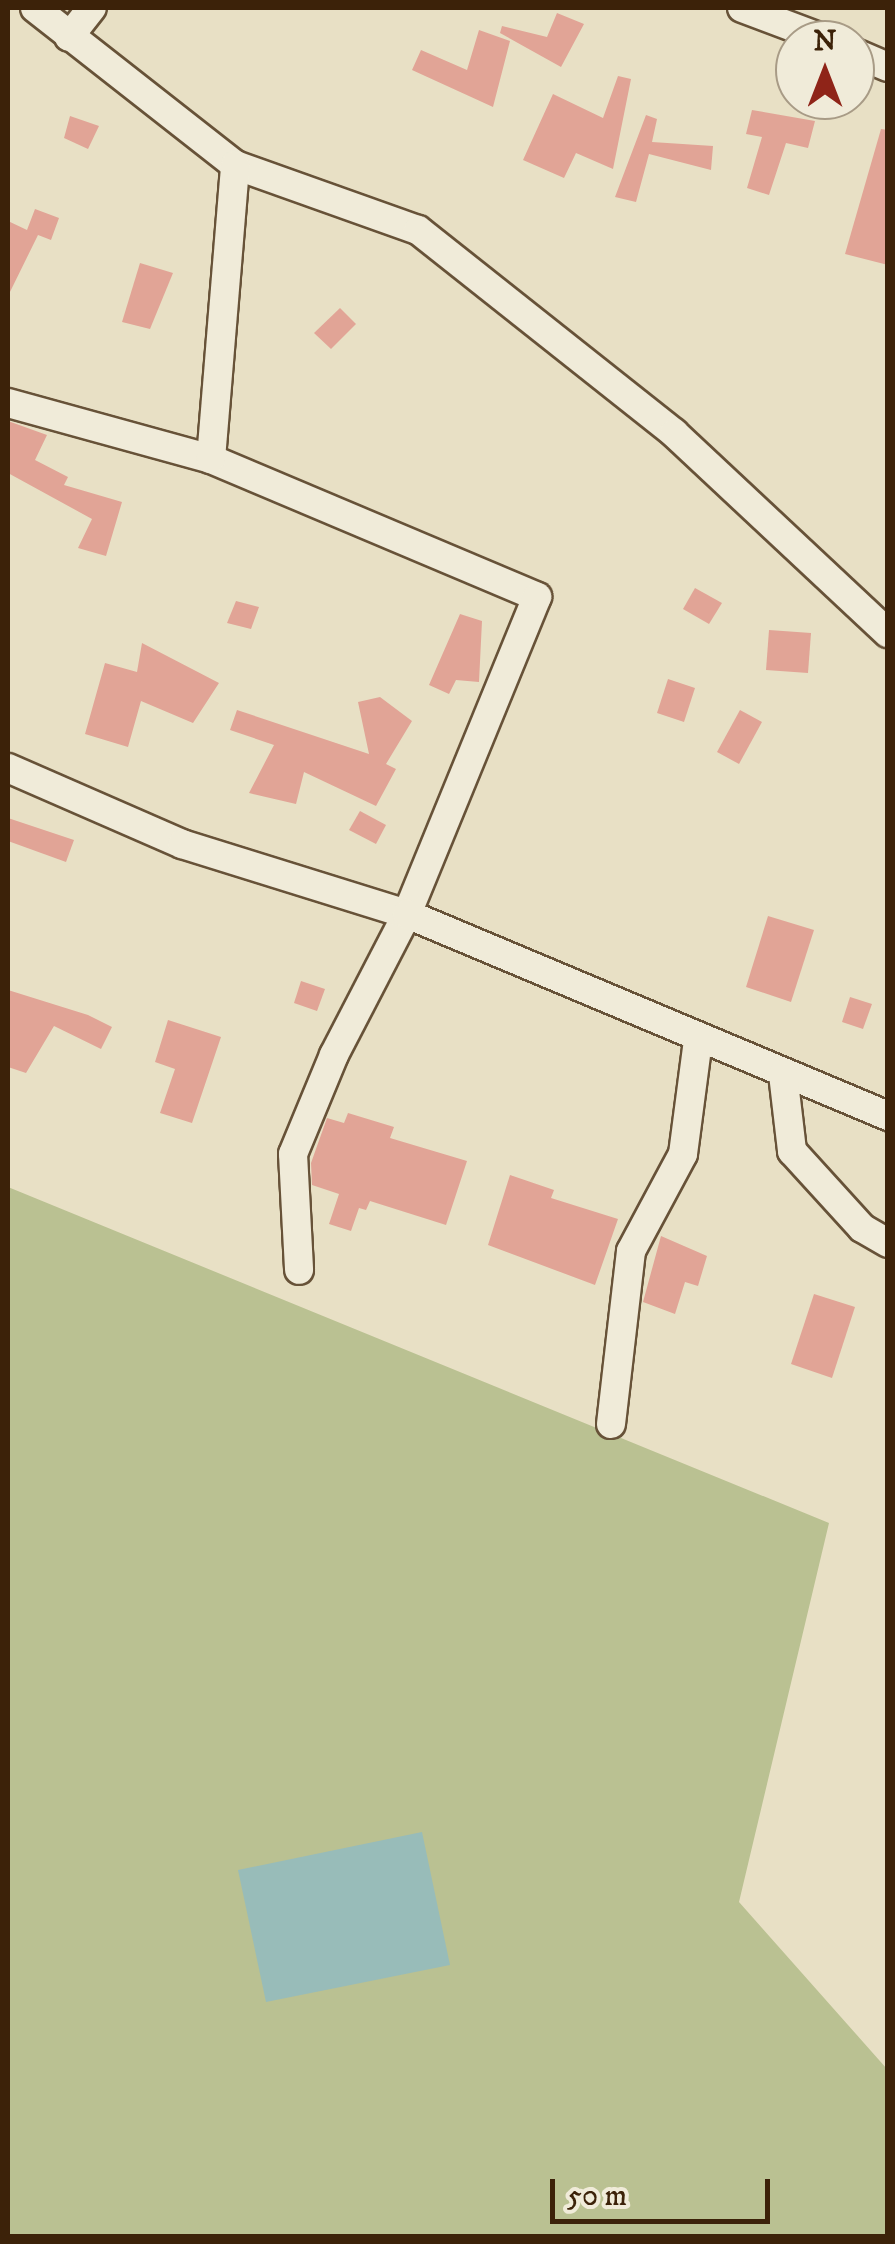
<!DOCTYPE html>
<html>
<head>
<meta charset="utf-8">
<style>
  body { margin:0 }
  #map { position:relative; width:895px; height:2244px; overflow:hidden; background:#e8e0c5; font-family:"IM FELL DW Pica",serif }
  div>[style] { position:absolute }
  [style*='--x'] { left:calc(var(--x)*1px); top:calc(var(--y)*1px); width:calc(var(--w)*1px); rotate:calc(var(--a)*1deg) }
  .green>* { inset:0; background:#bac192 }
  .water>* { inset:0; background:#98bcb9 }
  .building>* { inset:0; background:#e1a496 }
  .roads { filter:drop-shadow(2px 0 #675238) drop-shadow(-2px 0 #675238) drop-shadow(0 2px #675238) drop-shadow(0 -2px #675238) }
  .minor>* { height:28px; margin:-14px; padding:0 14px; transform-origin:14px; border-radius:14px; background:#f0ebd9 }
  span { translate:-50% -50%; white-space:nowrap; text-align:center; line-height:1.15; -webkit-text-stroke:8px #f0ebd9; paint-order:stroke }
  .frame { position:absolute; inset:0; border:10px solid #3c2209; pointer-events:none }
  .north { position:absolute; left:775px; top:20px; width:100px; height:100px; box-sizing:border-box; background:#f0ebd9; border:2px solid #a89b86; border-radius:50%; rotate:0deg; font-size:28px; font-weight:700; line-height:40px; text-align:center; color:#3c2209 }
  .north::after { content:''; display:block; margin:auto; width:35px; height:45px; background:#8f2418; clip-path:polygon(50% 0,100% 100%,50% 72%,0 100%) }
  .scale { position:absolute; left:550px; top:2179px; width:220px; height:45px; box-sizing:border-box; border:5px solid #3c2209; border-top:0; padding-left:12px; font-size:30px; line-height:35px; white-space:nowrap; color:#3c2209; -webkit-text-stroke:8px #f0ebd9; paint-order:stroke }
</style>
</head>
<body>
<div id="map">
  <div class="green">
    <div style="clip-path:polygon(8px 1187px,829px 1523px,739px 1902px,887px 2069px,887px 2236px,8px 2236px)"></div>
  </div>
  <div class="water">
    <div style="clip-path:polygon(422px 1832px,450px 1965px,266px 2002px,238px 1870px)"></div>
  </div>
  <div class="building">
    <div style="clip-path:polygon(557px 13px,584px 24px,561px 67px,500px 33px,502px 26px,547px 37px)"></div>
    <div style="clip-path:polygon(479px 30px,510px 41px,493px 107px,412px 70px,421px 50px,467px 70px)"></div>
    <div style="clip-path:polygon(618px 76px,631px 79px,613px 169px,576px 153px,564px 178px,523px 160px,553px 94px,603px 118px)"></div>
    <div style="clip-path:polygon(752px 110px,815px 121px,808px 148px,786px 143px,769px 195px,747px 188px,762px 137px,746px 134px)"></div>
    <div style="clip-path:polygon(646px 115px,657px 119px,652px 142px,713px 146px,711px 170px,649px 154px,636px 202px,615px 197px)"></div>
    <div style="clip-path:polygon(70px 116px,99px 126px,88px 149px,64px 138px)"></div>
    <div style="clip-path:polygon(881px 129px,888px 130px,888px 265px,845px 254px)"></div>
    <div style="clip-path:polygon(35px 209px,59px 218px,51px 240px,38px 235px,8px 296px,8px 221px,27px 230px)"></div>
    <div style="clip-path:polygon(140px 263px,173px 273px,150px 329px,122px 322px)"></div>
    <div style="clip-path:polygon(340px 308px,356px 324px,331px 349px,314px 333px)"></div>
    <div style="clip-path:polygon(8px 421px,47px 435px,35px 460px,68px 477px,64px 485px,122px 502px,106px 556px,78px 548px,92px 519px,8px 473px)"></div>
    <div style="clip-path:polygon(695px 588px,722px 603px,709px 624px,683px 609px)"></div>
    <div style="clip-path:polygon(236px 601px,259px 607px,251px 629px,227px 623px)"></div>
    <div style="clip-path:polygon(460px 614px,482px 621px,479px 682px,456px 680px,449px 694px,429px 685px)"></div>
    <div style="clip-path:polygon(769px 630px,811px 633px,808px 673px,766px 670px)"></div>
    <div style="clip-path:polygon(142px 643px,219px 683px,193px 723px,141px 701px,128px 747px,85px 734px,105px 663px,137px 672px)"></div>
    <div style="clip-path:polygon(668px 679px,695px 688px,684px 722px,657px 713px)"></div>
    <div style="clip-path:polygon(380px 697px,412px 721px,386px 764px,396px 769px,376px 806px,304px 772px,296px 804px,249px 793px,274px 745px,230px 730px,237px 710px,369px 754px,358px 702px)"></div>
    <div style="clip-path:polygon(740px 710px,762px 722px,739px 764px,717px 752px)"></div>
    <div style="clip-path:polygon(360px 811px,386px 825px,376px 844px,349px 830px)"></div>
    <div style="clip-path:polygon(8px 818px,74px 840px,66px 862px,8px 841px)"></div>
    <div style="clip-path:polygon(768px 916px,814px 930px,791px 1002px,746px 987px)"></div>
    <div style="clip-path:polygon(301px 981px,325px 989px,317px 1011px,294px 1003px)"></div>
    <div style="clip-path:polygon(8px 990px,88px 1015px,112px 1027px,101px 1049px,54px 1026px,26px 1073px,8px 1067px)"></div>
    <div style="clip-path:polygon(850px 997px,872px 1004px,863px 1029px,842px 1022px)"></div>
    <div style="clip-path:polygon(168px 1020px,221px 1037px,192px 1123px,160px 1113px,175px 1069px,155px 1062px)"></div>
    <div style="clip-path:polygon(348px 1113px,394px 1127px,390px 1138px,467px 1161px,446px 1225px,370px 1201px,366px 1210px,359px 1208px,351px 1231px,329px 1224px,339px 1194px,312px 1185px,311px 1163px,327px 1118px,344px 1123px)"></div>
    <div style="clip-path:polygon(510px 1175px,554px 1190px,551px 1198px,618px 1219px,595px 1285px,488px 1245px)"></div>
    <div style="clip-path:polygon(661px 1236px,707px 1256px,698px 1286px,685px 1282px,675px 1314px,643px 1302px)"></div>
    <div style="clip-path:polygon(814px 1294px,855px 1307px,832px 1378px,791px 1364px)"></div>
  </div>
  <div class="roads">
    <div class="minor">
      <div style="--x:35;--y:8;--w:254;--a:38.1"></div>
      <div style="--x:235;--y:165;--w:194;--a:19.6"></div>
      <div style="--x:418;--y:230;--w:327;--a:38.4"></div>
      <div style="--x:674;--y:433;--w:293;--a:43.1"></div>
      <div style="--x:742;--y:8;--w:91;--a:20.6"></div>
      <div style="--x:69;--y:37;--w:37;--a:-52"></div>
      <div style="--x:855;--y:53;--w:36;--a:23"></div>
      <div style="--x:8;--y:403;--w:211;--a:15.4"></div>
      <div style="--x:211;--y:459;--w:354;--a:22.9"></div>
      <div style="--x:537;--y:597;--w:343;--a:112.3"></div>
      <div style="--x:407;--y:914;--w:159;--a:117.4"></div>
      <div style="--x:334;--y:1055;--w:107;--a:112.5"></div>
      <div style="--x:293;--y:1154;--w:116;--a:87"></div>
      <div style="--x:211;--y:459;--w:295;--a:-85.3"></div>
      <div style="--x:8;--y:768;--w:190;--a:23.6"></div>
      <div style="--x:182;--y:844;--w:236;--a:17.3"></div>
      <div style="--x:407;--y:914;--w:522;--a:22.78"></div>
      <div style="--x:783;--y:1074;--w:78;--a:83.3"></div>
      <div style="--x:792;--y:1151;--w:104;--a:47.7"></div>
      <div style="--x:862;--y:1228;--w:30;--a:30"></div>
      <div style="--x:611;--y:1424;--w:174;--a:-83.4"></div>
      <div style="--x:631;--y:1251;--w:110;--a:-61.8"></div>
      <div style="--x:683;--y:1154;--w:115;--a:-82.5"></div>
    </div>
  </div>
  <div class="frame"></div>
  <div class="north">N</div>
  <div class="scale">50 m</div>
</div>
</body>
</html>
